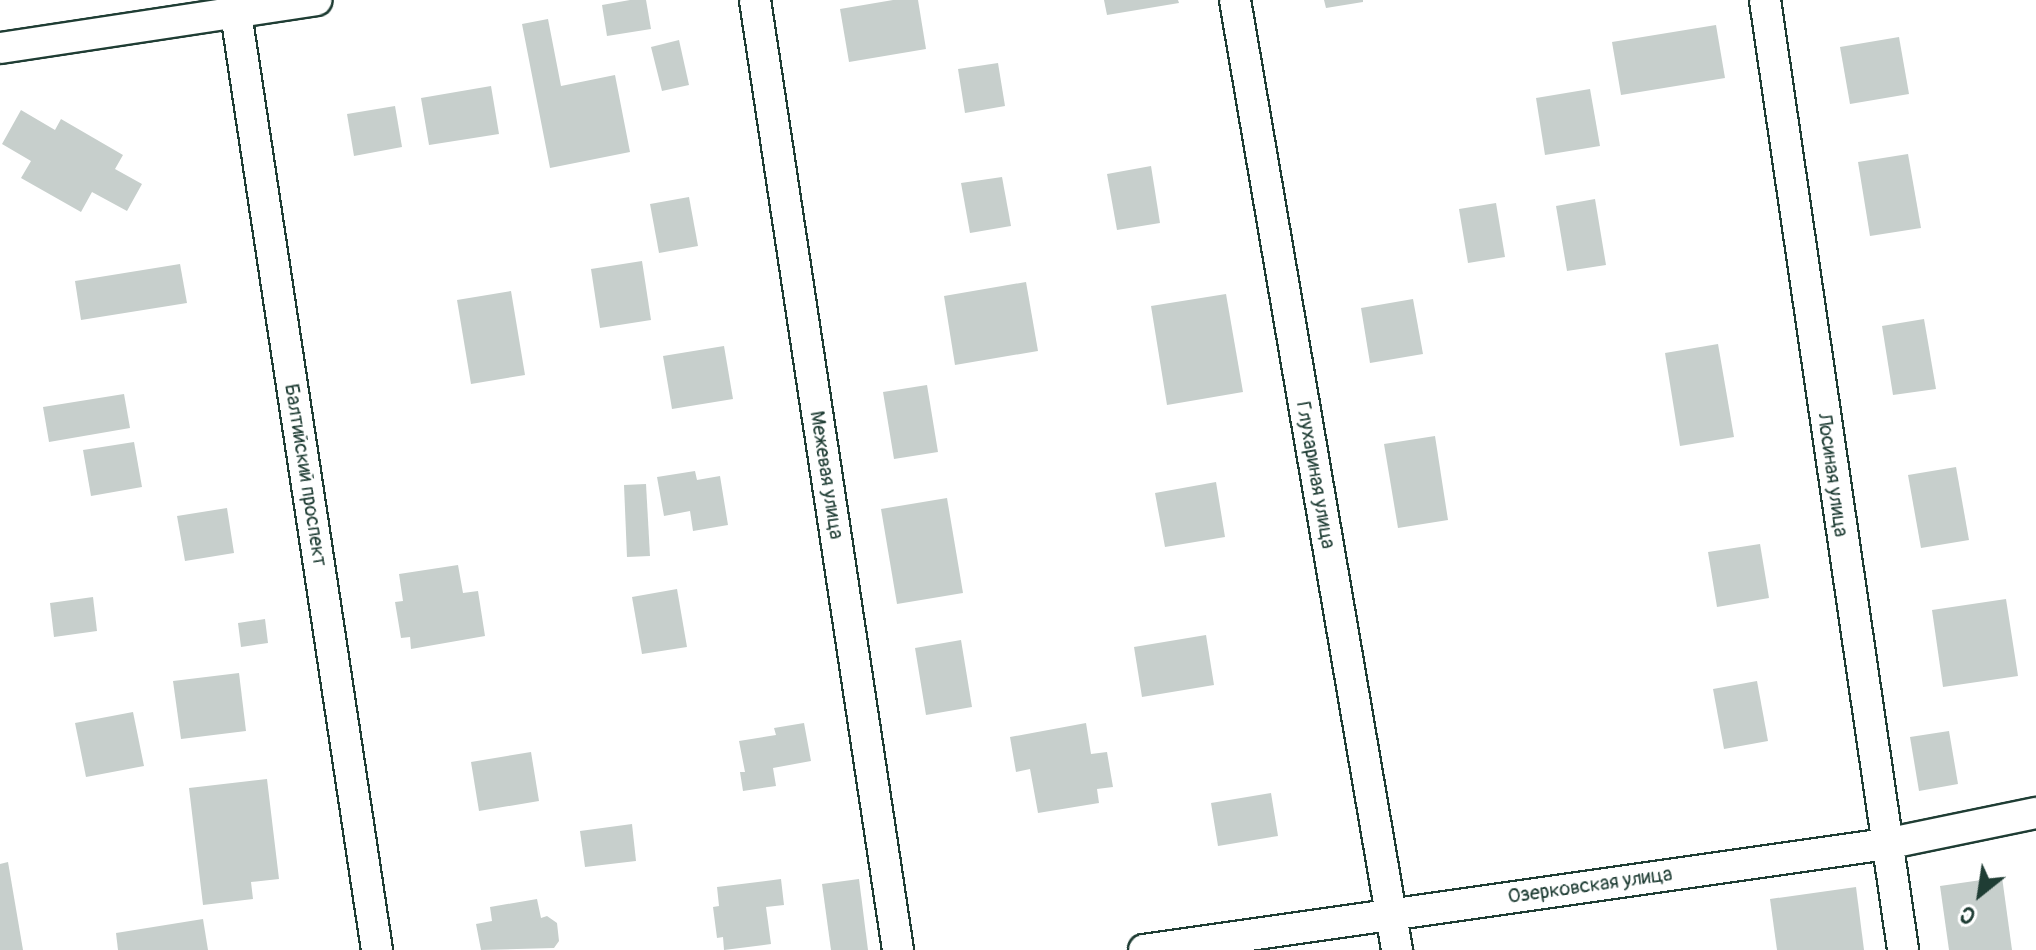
<!DOCTYPE html>
<html>
<head>
<meta charset="utf-8">
<style>
  body { margin:0 }
  #map { position:relative; width:2036px; height:950px; overflow:hidden; background:#fff; font-family:Pangolin,sans-serif }
  div>[style] { position:absolute }
  [style*='--x'] { left:calc(var(--x)*1px); top:calc(var(--y)*1px); width:calc(var(--w)*1px); rotate:calc(var(--a)*1deg) }
  .building>* { inset:0; background:#c7cfcc }
  .roads { filter:drop-shadow(2px 0 #1f3d34) drop-shadow(-2px 0 #1f3d34) drop-shadow(0 2px #1f3d34) drop-shadow(0 -2px #1f3d34) }
  .minor>* { height:30px; margin:-15px; padding:0 15px; transform-origin:15px; border-radius:15px; background:#fff }
  span { translate:-50% -50%; white-space:nowrap; text-align:center; line-height:1.15; -webkit-text-stroke:6px #fff; paint-order:stroke }
  .street-label { font-size:20px; color:#1f3d34 }
  .north { position:absolute; left:1940px; top:854px; width:80px; height:80px; -webkit-text-stroke:6px #fff; paint-order:stroke; rotate:210deg; font-size:22px; font-weight:700; line-height:32px; text-align:center; color:#1f3d34 }
  .north::after { content:''; display:block; margin:auto; width:28px; height:36px; background:#1f3d34; clip-path:polygon(50% 0,100% 100%,50% 72%,0 100%) }
</style>
</head>
<body>
<div id="map">
  <div class="building">
    <div style="clip-path:polygon(630px 0,646px 0,651px 29px,607px 36px,602px 5px)"></div>
    <div style="clip-path:polygon(893px 0,918px 0,926px 49px,849px 62px,840px 9px)"></div>
    <div style="clip-path:polygon(1104px 0,1178px 0,1179px 3px,1107px 15px)"></div>
    <div style="clip-path:polygon(1324px 0,1363px 0,1363px 2px,1326px 8px)"></div>
    <div style="clip-path:polygon(548px 19px,561px 86px,615px 75px,630px 152px,550px 168px,522px 24px)"></div>
    <div style="clip-path:polygon(1716px 25px,1725px 78px,1621px 95px,1612px 42px)"></div>
    <div style="clip-path:polygon(1899px 37px,1909px 94px,1850px 104px,1840px 47px)"></div>
    <div style="clip-path:polygon(679px 40px,689px 85px,662px 91px,651px 47px)"></div>
    <div style="clip-path:polygon(998px 63px,1005px 106px,965px 113px,958px 69px)"></div>
    <div style="clip-path:polygon(491px 86px,499px 134px,429px 145px,421px 98px)"></div>
    <div style="clip-path:polygon(1590px 89px,1600px 146px,1545px 155px,1536px 98px)"></div>
    <div style="clip-path:polygon(395px 106px,402px 147px,354px 156px,347px 114px)"></div>
    <div style="clip-path:polygon(21px 110px,55px 130px,61px 119px,123px 155px,115px 169px,142px 184px,127px 211px,92px 192px,81px 212px,21px 178px,31px 161px,2px 144px)"></div>
    <div style="clip-path:polygon(1908px 154px,1921px 228px,1870px 236px,1858px 162px)"></div>
    <div style="clip-path:polygon(1151px 166px,1160px 223px,1117px 230px,1107px 174px)"></div>
    <div style="clip-path:polygon(1002px 177px,1011px 226px,970px 233px,961px 183px)"></div>
    <div style="clip-path:polygon(689px 197px,698px 246px,659px 253px,650px 204px)"></div>
    <div style="clip-path:polygon(1595px 199px,1606px 265px,1567px 271px,1556px 206px)"></div>
    <div style="clip-path:polygon(1496px 203px,1505px 257px,1468px 263px,1459px 209px)"></div>
    <div style="clip-path:polygon(642px 261px,651px 320px,600px 328px,591px 269px)"></div>
    <div style="clip-path:polygon(180px 264px,187px 303px,81px 320px,75px 281px)"></div>
    <div style="clip-path:polygon(1026px 282px,1038px 351px,955px 365px,944px 296px)"></div>
    <div style="clip-path:polygon(511px 291px,525px 375px,471px 384px,457px 300px)"></div>
    <div style="clip-path:polygon(1226px 294px,1243px 392px,1167px 405px,1151px 306px)"></div>
    <div style="clip-path:polygon(1413px 299px,1423px 354px,1370px 363px,1361px 308px)"></div>
    <div style="clip-path:polygon(1924px 319px,1936px 389px,1893px 395px,1882px 326px)"></div>
    <div style="clip-path:polygon(1718px 344px,1734px 437px,1680px 446px,1665px 353px)"></div>
    <div style="clip-path:polygon(724px 346px,733px 399px,672px 409px,663px 356px)"></div>
    <div style="clip-path:polygon(927px 385px,938px 452px,894px 459px,883px 392px)"></div>
    <div style="clip-path:polygon(124px 394px,130px 428px,49px 442px,43px 407px)"></div>
    <div style="clip-path:polygon(1435px 436px,1448px 520px,1398px 528px,1384px 444px)"></div>
    <div style="clip-path:polygon(134px 442px,142px 487px,91px 496px,83px 450px)"></div>
    <div style="clip-path:polygon(1956px 467px,1969px 540px,1921px 548px,1908px 475px)"></div>
    <div style="clip-path:polygon(695px 471px,697px 480px,720px 476px,728px 525px,693px 531px,690px 511px,664px 516px,657px 477px)"></div>
    <div style="clip-path:polygon(1216px 482px,1225px 537px,1165px 547px,1155px 493px)"></div>
    <div style="clip-path:polygon(646px 484px,650px 556px,627px 557px,624px 485px)"></div>
    <div style="clip-path:polygon(947px 498px,963px 593px,897px 604px,881px 509px)"></div>
    <div style="clip-path:polygon(227px 508px,234px 553px,185px 561px,177px 516px)"></div>
    <div style="clip-path:polygon(1760px 544px,1769px 598px,1717px 607px,1708px 552px)"></div>
    <div style="clip-path:polygon(458px 565px,463px 593px,478px 591px,485px 636px,411px 649px,410px 637px,401px 638px,395px 602px,403px 601px,399px 574px)"></div>
    <div style="clip-path:polygon(677px 589px,687px 647px,642px 654px,632px 597px)"></div>
    <div style="clip-path:polygon(93px 597px,97px 631px,54px 637px,50px 603px)"></div>
    <div style="clip-path:polygon(2006px 599px,2018px 676px,1943px 687px,1932px 610px)"></div>
    <div style="clip-path:polygon(265px 619px,268px 643px,241px 647px,238px 623px)"></div>
    <div style="clip-path:polygon(1206px 635px,1214px 685px,1142px 697px,1134px 647px)"></div>
    <div style="clip-path:polygon(961px 640px,972px 707px,926px 715px,915px 648px)"></div>
    <div style="clip-path:polygon(239px 673px,246px 731px,181px 739px,173px 681px)"></div>
    <div style="clip-path:polygon(1757px 681px,1768px 741px,1724px 749px,1713px 689px)"></div>
    <div style="clip-path:polygon(133px 712px,144px 766px,86px 777px,75px 723px)"></div>
    <div style="clip-path:polygon(804px 723px,811px 761px,773px 768px,776px 786px,743px 791px,740px 772px,745px 772px,739px 741px,776px 735px,774px 728px)"></div>
    <div style="clip-path:polygon(1086px 723px,1091px 754px,1107px 752px,1113px 787px,1097px 789px,1099px 803px,1038px 813px,1030px 769px,1016px 772px,1010px 737px)"></div>
    <div style="clip-path:polygon(1949px 731px,1958px 784px,1919px 791px,1910px 737px)"></div>
    <div style="clip-path:polygon(531px 752px,539px 801px,479px 811px,471px 762px)"></div>
    <div style="clip-path:polygon(267px 779px,279px 879px,251px 882px,253px 899px,203px 905px,189px 788px)"></div>
    <div style="clip-path:polygon(1271px 793px,1278px 836px,1218px 846px,1211px 803px)"></div>
    <div style="clip-path:polygon(632px 824px,636px 861px,585px 867px,580px 831px)"></div>
    <div style="clip-path:polygon(8px 862px,23px 950px,0 950px,0 864px)"></div>
    <div style="clip-path:polygon(2002px 877px,2012px 950px,1949px 950px,1940px 886px)"></div>
    <div style="clip-path:polygon(781px 879px,784px 905px,766px 907px,771px 944px,724px 950px,723px 937px,717px 938px,713px 907px,719px 906px,717px 887px)"></div>
    <div style="clip-path:polygon(859px 879px,868px 950px,831px 950px,822px 884px)"></div>
    <div style="clip-path:polygon(1856px 887px,1864px 950px,1777px 950px,1770px 899px)"></div>
    <div style="clip-path:polygon(537px 899px,541px 918px,547px 916px,557px 923px,559px 941px,554px 948px,481px 950px,476px 924px,492px 921px,490px 907px)"></div>
    <div style="clip-path:polygon(203px 919px,208px 950px,118px 950px,116px 933px)"></div>
  </div>
  <div class="roads">
    <div class="minor">
      <div style="--x:234;--y:0;--w:961;--a:81.44"></div>
      <div style="--x:755;--y:0;--w:961;--a:81.44"></div>
      <div style="--x:1235;--y:0;--w:964;--a:80.32"></div>
      <div style="--x:1765;--y:0;--w:960;--a:81.73"></div>
      <div style="--x:0;--y:48;--w:320;--a:-8.6"></div>
      <div style="--x:1144;--y:950;--w:750;--a:-8.13"></div>
      <div style="--x:1886;--y:844;--w:153;--a:-11.7"></div>
    </div>
  </div>
  <div class="street-label">
    <span style="left:306px;top:475px;rotate:81deg">Балтийский проспект</span>
    <span style="left:827px;top:475px;rotate:81deg">Межевая улица</span>
    <span style="left:1316px;top:475px;rotate:80deg">Глухариная улица</span>
    <span style="left:1833px;top:475px;rotate:82deg">Лосиная улица</span>
    <span style="left:1590px;top:885px;rotate:-8deg">Озерковская улица</span>
  </div>
  <div class="north">С</div>
</div>
</body>
</html>
